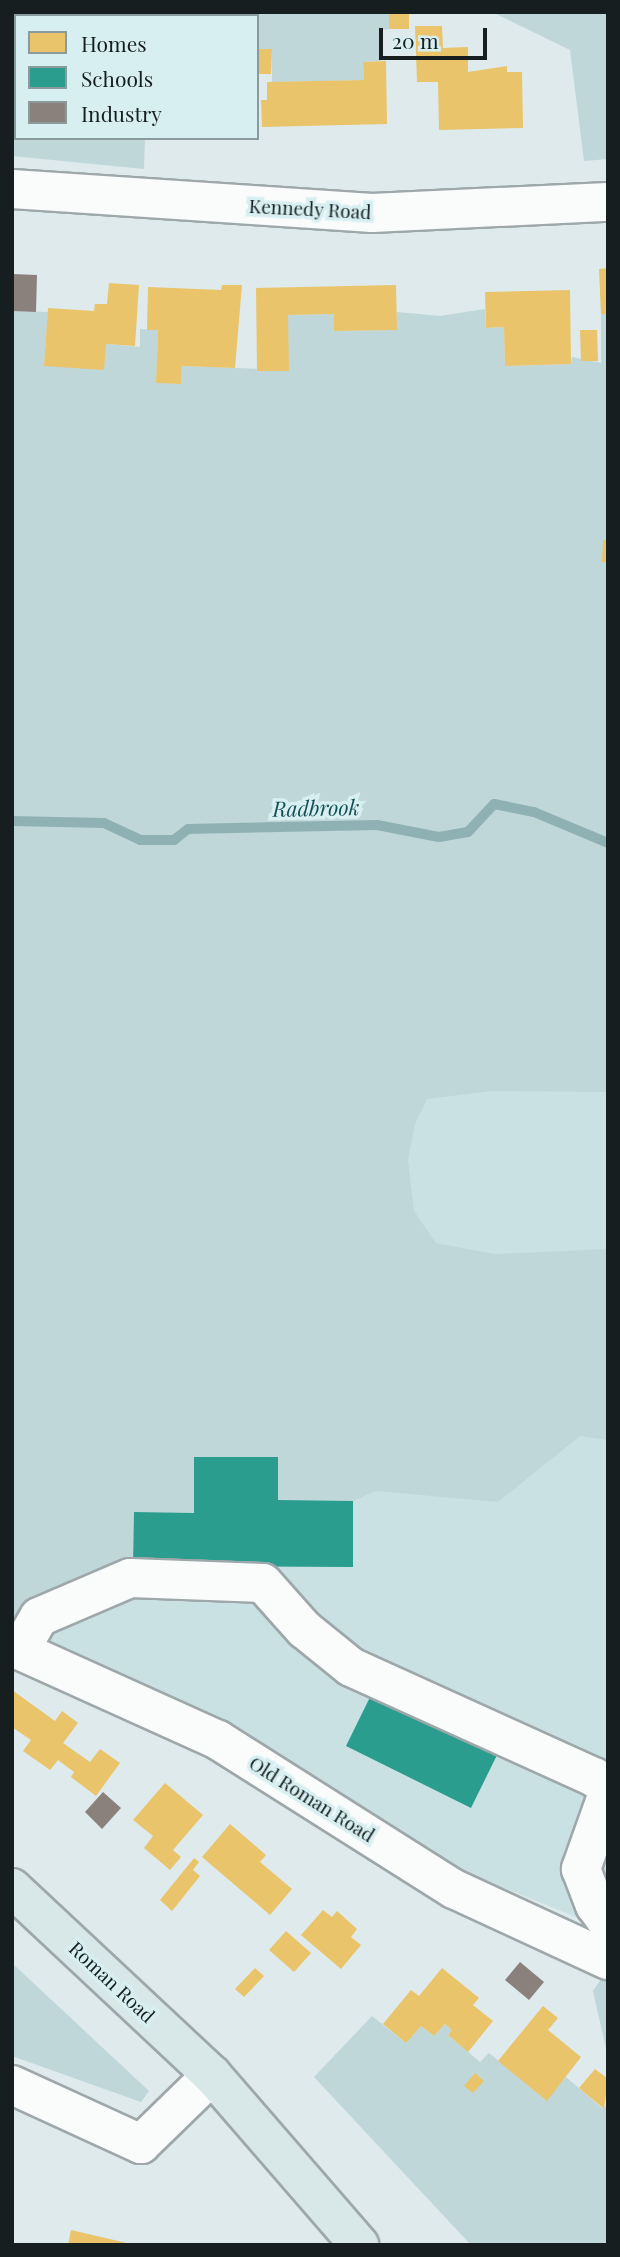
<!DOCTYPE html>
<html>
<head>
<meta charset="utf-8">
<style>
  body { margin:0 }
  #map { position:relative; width:620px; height:2257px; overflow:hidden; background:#deeaeb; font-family:"Playfair Display",serif }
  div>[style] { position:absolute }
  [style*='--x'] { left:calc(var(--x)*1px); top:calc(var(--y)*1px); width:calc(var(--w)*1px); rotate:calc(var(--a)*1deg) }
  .built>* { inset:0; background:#cae1e4 }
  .green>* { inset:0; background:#bfd7d9 }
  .homes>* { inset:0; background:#e9c46a }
  .schools>* { inset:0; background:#2a9d8f }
  .industry>* { inset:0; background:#8a817c }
  .stream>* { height:10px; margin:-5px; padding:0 5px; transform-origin:5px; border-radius:5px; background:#90b1b4 }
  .roads { filter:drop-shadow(2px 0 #9ea7a9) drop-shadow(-2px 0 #9ea7a9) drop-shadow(0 2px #9ea7a9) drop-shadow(0 -2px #9ea7a9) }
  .minor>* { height:38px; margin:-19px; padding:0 19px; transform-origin:19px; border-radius:19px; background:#fafcfc }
  .major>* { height:38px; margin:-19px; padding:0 19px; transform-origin:19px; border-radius:19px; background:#d8e8e9 }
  span { translate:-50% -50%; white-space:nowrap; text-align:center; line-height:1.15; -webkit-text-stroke:7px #d8eff1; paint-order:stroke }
  .street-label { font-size:19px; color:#161e1f }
  .water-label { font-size:21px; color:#135056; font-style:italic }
  .frame { position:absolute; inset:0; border:14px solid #161e1f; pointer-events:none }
  .legend { position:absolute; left:14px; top:14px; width:245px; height:126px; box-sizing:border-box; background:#d8eff1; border:2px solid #8a9b9d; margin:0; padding:9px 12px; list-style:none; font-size:21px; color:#161e1f }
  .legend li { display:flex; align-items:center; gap:14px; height:35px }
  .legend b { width:35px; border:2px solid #8a9b9d }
  .scale { position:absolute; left:379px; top:28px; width:108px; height:32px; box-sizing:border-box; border:4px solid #161e1f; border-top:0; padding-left:9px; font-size:21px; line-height:24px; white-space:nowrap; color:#161e1f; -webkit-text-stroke:5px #d8eff1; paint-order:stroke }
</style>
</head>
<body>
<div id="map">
  <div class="built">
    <div style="clip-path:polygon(12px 947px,608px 968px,608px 1930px,472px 1875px,229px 1732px,12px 1642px)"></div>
  </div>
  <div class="green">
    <div style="clip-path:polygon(12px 12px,389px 12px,389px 29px,383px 30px,381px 61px,363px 62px,364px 80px,272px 82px,272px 50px,257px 49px,257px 16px,16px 16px,16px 138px,145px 138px,144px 169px,12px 156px)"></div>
    <div style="clip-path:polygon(492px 12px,608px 12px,608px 159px,584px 161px,570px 50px)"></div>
    <div style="clip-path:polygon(485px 309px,486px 328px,504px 327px,505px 366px,571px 364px,572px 357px,601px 363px,601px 314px,608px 314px,608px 1092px,492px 1091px,427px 1099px,415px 1124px,408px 1160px,414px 1211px,436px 1243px,494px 1254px,608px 1249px,608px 1440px,580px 1436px,498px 1502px,376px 1491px,353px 1501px,278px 1500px,278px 1457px,194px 1457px,194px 1513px,134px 1512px,133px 1566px,22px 1613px,12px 1622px,12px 311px,48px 312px,44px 366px,106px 344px,140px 347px,140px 329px,158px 330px,156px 382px,181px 384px,182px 366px,288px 370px,288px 315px,334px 314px,335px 331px,396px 330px,397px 312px,440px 316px)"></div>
    <div style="clip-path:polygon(12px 1963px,149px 2091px,141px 2102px,12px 2056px)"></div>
    <div style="clip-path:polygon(605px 1973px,608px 1974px,607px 2053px,593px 1991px)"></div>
    <div style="clip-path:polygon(372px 2016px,406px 2043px,421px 2026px,434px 2036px,445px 2024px,452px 2030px,448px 2035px,480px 2062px,489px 2053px,546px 2100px,566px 2077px,603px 2109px,608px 2104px,608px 2245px,471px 2245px,314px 2077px)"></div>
  </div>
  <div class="homes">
    <div style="clip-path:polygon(389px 12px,409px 12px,409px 29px,389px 29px)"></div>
    <div style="clip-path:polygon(415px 26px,442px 26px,443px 48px,468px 47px,468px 72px,507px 66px,507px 72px,522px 72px,523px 128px,439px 130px,438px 82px,417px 82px)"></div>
    <div style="clip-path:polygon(258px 49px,272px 49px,271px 74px,258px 74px)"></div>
    <div style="clip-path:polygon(386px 61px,387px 124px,262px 127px,261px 100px,267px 100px,267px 82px,364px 80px,363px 62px)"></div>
    <div style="clip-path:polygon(608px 268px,608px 314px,601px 314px,599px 269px)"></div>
    <div style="clip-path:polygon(109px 283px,139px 285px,135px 346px,106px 344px,104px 370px,44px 366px,48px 308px,94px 311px,95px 304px,107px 304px)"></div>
    <div style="clip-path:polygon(222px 285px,242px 285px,235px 368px,182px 366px,181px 384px,156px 383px,158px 330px,147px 330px,148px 287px,221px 290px)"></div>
    <div style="clip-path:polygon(396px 285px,397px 330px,334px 331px,334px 314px,288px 315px,289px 371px,257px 371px,256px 288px)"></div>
    <div style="clip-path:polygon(570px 290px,571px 364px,505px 366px,504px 327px,486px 328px,485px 292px)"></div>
    <div style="clip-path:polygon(580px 330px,597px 330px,598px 361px,581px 361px)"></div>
    <div style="clip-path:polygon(603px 540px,608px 540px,608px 562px,602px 562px)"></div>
    <div style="clip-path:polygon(12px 1690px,55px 1721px,62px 1711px,78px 1723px,63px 1743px,90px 1762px,100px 1749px,120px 1763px,96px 1796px,71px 1777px,74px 1772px,58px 1760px,50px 1770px,23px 1751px,31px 1740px,12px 1727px)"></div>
    <div style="clip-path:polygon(165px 1783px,203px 1815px,173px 1850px,181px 1857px,170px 1870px,144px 1848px,153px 1836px,133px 1820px)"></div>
    <div style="clip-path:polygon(230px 1824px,266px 1855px,260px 1862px,292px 1889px,270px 1915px,202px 1857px)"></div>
    <div style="clip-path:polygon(194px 1858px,199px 1862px,193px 1870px,200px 1876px,172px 1911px,160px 1900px)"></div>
    <div style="clip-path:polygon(323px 1910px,332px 1917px,337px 1911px,357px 1929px,351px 1937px,361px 1945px,341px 1969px,301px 1935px)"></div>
    <div style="clip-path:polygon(286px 1931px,311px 1953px,294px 1972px,269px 1950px)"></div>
    <div style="clip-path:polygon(255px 1968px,264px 1976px,244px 1997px,235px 1989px)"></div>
    <div style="clip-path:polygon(442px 1968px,479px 1998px,473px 2005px,493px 2021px,468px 2052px,448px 2035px,452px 2030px,445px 2024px,434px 2036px,421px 2026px,406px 2043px,383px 2024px,411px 1990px,419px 1996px)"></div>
    <div style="clip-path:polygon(543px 2006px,558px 2018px,548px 2030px,581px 2057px,547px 2101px,498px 2061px)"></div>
    <div style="clip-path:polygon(595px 2069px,608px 2079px,604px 2109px,579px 2088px)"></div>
    <div style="clip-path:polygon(475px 2073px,484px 2081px,473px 2093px,464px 2086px)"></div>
    <div style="clip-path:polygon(71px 2230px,131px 2244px,131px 2245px,68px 2245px)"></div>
  </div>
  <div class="schools">
    <div style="clip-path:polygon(194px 1457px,278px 1457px,278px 1500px,353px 1501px,353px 1567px,133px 1566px,134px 1512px,194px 1513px)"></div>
    <div style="clip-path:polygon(375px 1687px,500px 1749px,471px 1808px,346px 1746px)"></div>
  </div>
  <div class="industry">
    <div style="clip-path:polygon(12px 274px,37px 275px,36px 312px,12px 311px)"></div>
    <div style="clip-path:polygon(103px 1792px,121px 1808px,102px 1829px,85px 1812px)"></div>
    <div style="clip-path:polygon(520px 1962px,544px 1982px,529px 2000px,505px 1980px)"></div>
  </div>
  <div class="stream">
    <div style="--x:12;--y:821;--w:92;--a:1.2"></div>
    <div style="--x:104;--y:823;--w:40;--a:25"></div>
    <div style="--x:140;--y:840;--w:34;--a:0"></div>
    <div style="--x:174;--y:840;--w:18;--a:-38"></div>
    <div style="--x:188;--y:829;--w:189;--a:-1.2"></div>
    <div style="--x:377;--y:825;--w:63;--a:11"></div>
    <div style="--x:439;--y:837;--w:29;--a:-10"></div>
    <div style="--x:468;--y:832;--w:38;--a:-47"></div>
    <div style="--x:494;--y:804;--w:41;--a:11.3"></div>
    <div style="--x:534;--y:812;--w:80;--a:22.7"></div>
  </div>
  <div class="roads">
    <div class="minor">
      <div style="--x:12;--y:189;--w:361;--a:3.8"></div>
      <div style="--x:372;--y:213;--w:236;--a:-2.7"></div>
      <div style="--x:12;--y:1647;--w:226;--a:24.3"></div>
      <div style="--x:218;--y:1740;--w:279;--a:32.3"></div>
      <div style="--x:454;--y:1889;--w:170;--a:24.8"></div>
      <div style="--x:20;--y:1650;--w:38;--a:-60"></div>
      <div style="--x:39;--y:1617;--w:99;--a:-23.2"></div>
      <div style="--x:130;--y:1578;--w:133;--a:2.2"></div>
      <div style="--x:263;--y:1583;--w:62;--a:48.3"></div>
      <div style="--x:304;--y:1629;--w:60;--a:39"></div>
      <div style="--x:351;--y:1667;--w:267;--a:24.4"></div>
      <div style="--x:594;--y:1777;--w:18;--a:38"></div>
      <div style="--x:608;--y:1793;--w:81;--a:109.6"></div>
      <div style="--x:581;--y:1869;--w:39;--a:69"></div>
      <div style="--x:595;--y:1905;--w:22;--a:54"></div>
      <div style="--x:12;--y:2085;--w:142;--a:24.6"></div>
      <div style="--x:141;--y:2144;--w:99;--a:-44.2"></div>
    </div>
    <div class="major">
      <div style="--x:12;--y:1888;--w:274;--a:43.1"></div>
      <div style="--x:212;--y:2075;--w:225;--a:49.1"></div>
    </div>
  </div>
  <div class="street-label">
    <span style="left:310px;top:209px;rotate:3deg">Kennedy Road</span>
    <span style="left:312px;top:1799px;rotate:32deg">Old Roman Road</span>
    <span style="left:112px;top:1982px;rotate:43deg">Roman Road</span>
  </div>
  <div class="water-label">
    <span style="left:316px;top:807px;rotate:-1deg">Radbrook</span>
  </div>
  <div class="frame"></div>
  <ul class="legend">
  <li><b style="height:19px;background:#e9c46a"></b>Homes</li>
  <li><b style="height:19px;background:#2a9d8f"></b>Schools</li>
  <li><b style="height:19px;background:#8a817c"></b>Industry</li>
  </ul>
  <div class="scale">20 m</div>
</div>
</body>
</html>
